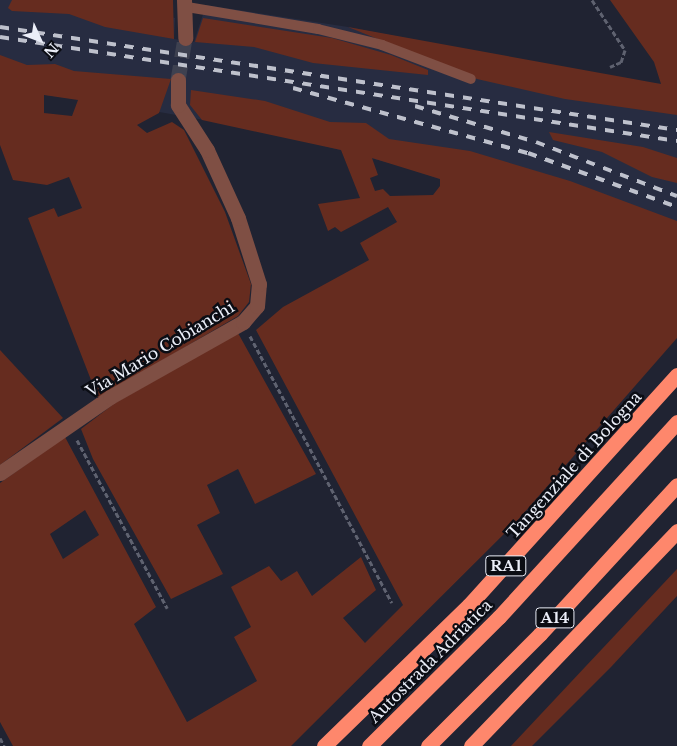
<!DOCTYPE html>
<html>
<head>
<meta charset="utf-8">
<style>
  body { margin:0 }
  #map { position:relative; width:677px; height:746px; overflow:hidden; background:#202332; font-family:"Libre Baskerville",serif }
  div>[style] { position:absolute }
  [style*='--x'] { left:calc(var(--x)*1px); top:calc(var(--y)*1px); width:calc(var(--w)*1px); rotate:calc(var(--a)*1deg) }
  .built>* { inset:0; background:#272c41 }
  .green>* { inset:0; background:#662c1f }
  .street-tunnel>* { height:15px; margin-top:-7.5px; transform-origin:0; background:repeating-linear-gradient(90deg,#3e4150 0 15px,transparent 0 23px) }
  .path>* { height:3px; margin-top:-1.5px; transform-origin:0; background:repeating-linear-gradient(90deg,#5f6270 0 5px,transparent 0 7.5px) }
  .lane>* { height:10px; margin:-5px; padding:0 5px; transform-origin:5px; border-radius:5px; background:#7f4f44 }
  .street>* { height:15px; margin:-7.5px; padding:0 7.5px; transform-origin:7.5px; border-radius:7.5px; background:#7f4f44 }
  .highway>* { height:15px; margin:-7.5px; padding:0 7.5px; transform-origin:7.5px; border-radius:7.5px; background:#fe876c }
  .rail>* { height:4px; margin-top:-2px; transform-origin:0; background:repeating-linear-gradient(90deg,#bec1cc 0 9px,transparent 0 18px) }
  span { translate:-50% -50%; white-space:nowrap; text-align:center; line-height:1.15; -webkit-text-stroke:5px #0b0d14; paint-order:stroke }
  .shield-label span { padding:1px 4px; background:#0b0d14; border:1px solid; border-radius:4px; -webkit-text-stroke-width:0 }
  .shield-label { font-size:15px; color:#ebeef8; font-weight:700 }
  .street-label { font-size:16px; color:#ebeef8 }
  .north { position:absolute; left:15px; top:15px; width:50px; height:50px; -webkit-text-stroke:4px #0b0d14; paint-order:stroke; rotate:133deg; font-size:14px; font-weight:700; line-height:20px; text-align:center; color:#ebeef8 }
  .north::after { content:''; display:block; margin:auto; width:18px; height:22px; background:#ebeef8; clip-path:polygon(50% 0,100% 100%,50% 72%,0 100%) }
</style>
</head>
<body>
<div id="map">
  <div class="built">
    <div style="clip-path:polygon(0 0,111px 0,175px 18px,174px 39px,194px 42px,206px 5px,348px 27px,635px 82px,677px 85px,677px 294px,470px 189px,401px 166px,271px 132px,120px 105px,7px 90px,0 109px)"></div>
  </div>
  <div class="green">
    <div style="clip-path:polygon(12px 0,173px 0,174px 39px,105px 27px,69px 14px,12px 11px,8px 8px)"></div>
    <div style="clip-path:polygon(610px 0,677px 0,677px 115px,565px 99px,477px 79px,348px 27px,661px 84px,654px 62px)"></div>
    <div style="clip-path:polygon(203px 18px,332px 38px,391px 55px,428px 70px,428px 75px,313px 63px,254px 47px,195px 42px)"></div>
    <div style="clip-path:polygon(evenodd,0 55px,27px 65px,55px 64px,74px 71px,171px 79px,159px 113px,137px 125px,147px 133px,172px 122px,184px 130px,225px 212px,251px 284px,249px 302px,238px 316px,98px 398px,28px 218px,54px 208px,58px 217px,82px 208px,69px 177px,47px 185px,13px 180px,0 145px,0 55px,44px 95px,78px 100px,72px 116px,44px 113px,44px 95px)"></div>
    <div style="clip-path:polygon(evenodd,191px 90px,265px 101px,330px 122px,366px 123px,389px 139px,470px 151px,570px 181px,677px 221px,677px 338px,516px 522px,291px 746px,13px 746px,0 722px,0 483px,65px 437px,156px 607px,134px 624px,187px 722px,257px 681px,234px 637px,251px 627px,231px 587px,269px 566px,281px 581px,297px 571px,312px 596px,361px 557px,376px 590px,343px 618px,365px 643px,403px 605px,256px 330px,283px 307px,369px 260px,360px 243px,397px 222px,388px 207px,341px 232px,335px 227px,328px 231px,318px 204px,360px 198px,341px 150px,202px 120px,190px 105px,191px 90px,372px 158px,440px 179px,440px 186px,433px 195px,390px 196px,383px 189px,375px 191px,370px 178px,378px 175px,372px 158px,191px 90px,85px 510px,99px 535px,63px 559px,50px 534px,85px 510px)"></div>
    <div style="clip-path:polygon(549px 132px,643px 147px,677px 158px,677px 183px,652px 177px,602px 152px,553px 140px)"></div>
    <div style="clip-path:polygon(238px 333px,316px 474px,255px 504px,238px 469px,207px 485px,220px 513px,197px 525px,223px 574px,171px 599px,93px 459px,81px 429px,115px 403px)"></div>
    <div style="clip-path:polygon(0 350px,63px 418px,0 465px)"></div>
    <div style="clip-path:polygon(677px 569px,677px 596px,611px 667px,532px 746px,511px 746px)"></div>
  </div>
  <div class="street-tunnel">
    <div style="--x:178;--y:80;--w:43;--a:-80.5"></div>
  </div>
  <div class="path">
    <div style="--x:592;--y:0;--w:60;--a:56.6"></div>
    <div style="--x:625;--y:50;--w:13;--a:108"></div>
    <div style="--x:621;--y:62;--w:12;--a:156"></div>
    <div style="--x:250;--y:336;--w:302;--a:62"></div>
    <div style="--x:77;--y:440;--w:191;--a:61.8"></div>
    <div style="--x:0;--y:738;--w:9;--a:63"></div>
  </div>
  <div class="lane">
    <div style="--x:187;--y:7;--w:133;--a:9.5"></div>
    <div style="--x:318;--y:29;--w:66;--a:14"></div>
    <div style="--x:382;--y:45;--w:95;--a:20.9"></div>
  </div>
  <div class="street">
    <div style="--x:184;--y:0;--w:38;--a:88"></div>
    <div style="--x:0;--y:473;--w:134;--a:-34.6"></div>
    <div style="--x:110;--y:397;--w:153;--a:-29.4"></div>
    <div style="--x:243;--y:322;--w:21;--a:-49"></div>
    <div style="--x:257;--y:306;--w:22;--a:-85"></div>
    <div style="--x:259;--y:284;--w:69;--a:-107.7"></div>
    <div style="--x:238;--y:218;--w:75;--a:-114.5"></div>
    <div style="--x:207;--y:150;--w:54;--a:-122.8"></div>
    <div style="--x:178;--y:105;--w:25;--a:-90"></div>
  </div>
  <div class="highway">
    <div style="--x:324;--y:746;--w:202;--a:-44.2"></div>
    <div style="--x:469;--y:605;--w:310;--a:-47.9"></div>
    <div style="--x:369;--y:746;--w:183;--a:-44.8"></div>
    <div style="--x:499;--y:617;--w:264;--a:-47.6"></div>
    <div style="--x:428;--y:746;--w:158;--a:-45"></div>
    <div style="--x:540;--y:634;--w:202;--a:-47.4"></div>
    <div style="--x:471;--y:746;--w:298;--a:-46.2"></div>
  </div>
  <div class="rail">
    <div style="--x:0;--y:27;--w:685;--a:8.65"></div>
    <div style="--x:0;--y:37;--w:685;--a:8.73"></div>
    <div style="--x:293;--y:88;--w:244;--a:15.5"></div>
    <div style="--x:528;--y:153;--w:158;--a:19.9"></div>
    <div style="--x:415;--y:106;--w:126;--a:16.6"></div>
    <div style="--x:536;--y:142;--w:151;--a:21"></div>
  </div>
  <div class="shield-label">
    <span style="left:506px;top:566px">RA1</span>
    <span style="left:555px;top:618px">A14</span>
  </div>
  <div class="street-label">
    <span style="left:160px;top:349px;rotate:-31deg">Via Mario Cobianchi</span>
    <span style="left:574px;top:465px;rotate:-48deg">Tangenziale di Bologna</span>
    <span style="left:430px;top:661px;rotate:-45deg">Autostrada Adriatica</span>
  </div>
  <div class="north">N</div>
</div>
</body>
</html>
